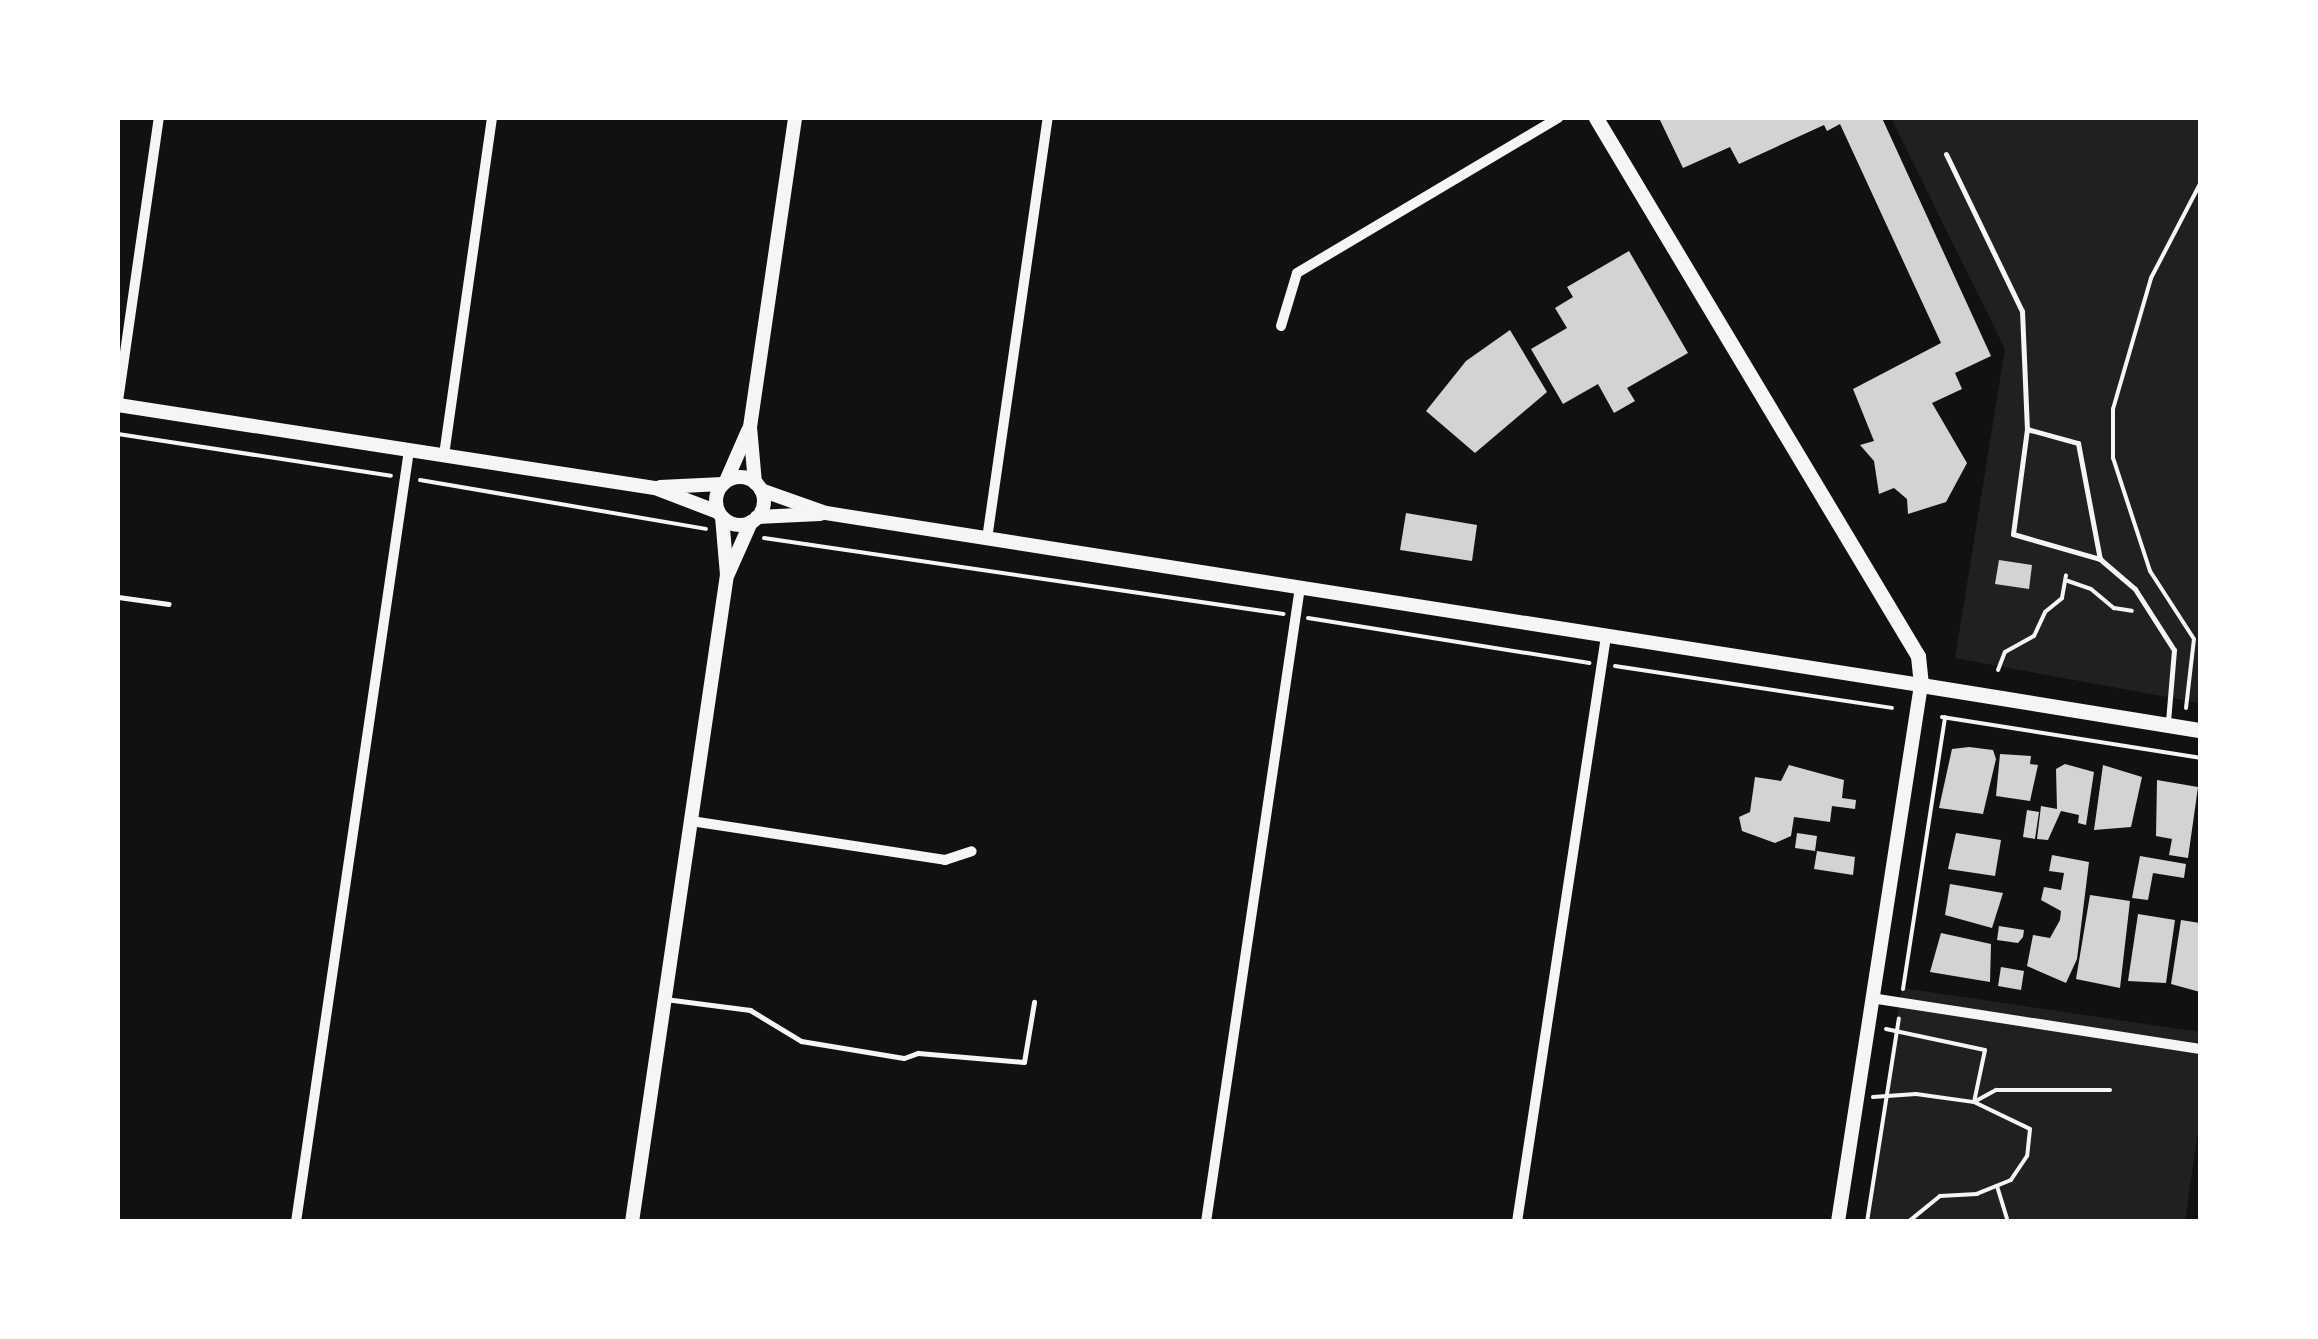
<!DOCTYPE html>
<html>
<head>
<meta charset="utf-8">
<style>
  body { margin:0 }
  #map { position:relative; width:2318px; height:1339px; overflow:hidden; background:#111; font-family:Overpass,sans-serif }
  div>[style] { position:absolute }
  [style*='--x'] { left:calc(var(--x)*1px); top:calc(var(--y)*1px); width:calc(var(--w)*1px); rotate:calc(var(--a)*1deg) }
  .green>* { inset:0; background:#202020 }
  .building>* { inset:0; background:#d3d3d3 }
  .path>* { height:4px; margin:-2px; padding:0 2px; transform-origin:2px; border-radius:2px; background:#f5f5f5 }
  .service>* { height:5px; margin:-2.5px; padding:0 2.5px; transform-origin:2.5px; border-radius:2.5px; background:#f5f5f5 }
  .minor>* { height:10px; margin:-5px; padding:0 5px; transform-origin:5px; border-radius:5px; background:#f5f5f5 }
  .tertiary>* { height:14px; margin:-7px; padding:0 7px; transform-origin:7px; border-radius:7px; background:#f5f5f5 }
  .tertiary>.ring { margin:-7px; padding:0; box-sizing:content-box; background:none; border:14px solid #f5f5f5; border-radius:50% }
  .secondary>* { height:15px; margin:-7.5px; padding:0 7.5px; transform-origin:7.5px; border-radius:7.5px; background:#f5f5f5 }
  span { translate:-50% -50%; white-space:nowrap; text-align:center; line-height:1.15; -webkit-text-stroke:9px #fff; paint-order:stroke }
  .frame { position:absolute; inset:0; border:120px solid #fff; pointer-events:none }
</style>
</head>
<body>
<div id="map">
  <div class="green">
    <div style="clip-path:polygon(1891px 118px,2200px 118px,2200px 703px,1955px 658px,2005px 349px)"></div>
    <div style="clip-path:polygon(1902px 988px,2200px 1032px,2200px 1117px,2185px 1221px,1866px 1222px)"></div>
  </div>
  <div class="building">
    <div style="clip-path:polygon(1659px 118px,1882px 118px,1991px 356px,1955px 373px,1962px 389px,1932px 403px,1967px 463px,1946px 502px,1908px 514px,1907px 499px,1894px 488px,1879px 494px,1874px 461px,1860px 445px,1874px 441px,1853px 389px,1941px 343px,1840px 124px,1827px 131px,1824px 125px,1739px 164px,1730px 147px,1683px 168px)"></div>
    <div style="clip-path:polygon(1629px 251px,1688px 353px,1627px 388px,1635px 401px,1614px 413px,1598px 384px,1563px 404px,1531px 349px,1567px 328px,1555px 308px,1573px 297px,1567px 287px)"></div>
    <div style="clip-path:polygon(1510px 330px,1547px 392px,1475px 453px,1426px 411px,1466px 361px)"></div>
    <div style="clip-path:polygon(1406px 513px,1477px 525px,1472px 561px,1400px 550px)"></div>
    <div style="clip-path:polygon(1999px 560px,2032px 565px,2029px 589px,1995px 584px)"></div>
    <div style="clip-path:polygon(1969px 747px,1993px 750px,1996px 759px,1983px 814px,1939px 808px,1952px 749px)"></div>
    <div style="clip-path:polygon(2000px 754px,2031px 756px,2030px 764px,2038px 765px,2030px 801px,1996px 796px)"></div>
    <div style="clip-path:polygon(2065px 764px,2094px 772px,2086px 825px,2078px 823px,2079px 815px,2061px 811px,2048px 840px,2037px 839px,2041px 806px,2057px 809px,2056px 769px)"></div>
    <div style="clip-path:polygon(1789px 765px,1844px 780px,1842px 798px,1856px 800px,1855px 809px,1832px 806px,1830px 822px,1794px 817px,1791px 836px,1775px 843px,1742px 831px,1739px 817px,1750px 812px,1755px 777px,1781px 781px)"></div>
    <div style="clip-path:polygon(2103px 765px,2142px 777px,2131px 827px,2094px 830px)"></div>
    <div style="clip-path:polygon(2157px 780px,2198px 787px,2188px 858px,2169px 855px,2172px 839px,2156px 836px)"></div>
    <div style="clip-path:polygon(2027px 810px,2039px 812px,2035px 839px,2023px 837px)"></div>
    <div style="clip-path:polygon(1797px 833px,1817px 836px,1815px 851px,1795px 848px)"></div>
    <div style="clip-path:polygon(1956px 833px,2001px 840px,1995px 876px,1948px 869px)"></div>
    <div style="clip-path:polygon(1817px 851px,1855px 857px,1853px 875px,1814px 869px)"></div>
    <div style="clip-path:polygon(2052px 855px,2089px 862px,2077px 959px,2066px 983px,2027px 966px,2033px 935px,2050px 938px,2060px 920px,2061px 911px,2041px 900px,2044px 887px,2061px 890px,2064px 873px,2049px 871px)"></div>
    <div style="clip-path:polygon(2140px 856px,2186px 864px,2184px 878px,2153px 873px,2148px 900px,2132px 898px)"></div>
    <div style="clip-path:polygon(1950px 884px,2003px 893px,1992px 928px,1945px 915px)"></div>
    <div style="clip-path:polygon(2090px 895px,2130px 901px,2120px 988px,2076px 979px)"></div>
    <div style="clip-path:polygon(2138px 914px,2175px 920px,2166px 983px,2128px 981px)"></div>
    <div style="clip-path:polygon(2181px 920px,2200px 923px,2200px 992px,2171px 984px)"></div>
    <div style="clip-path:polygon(1999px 926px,2024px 930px,2023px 937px,2018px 943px,1997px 940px)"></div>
    <div style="clip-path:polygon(1941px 933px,1991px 944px,1990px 982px,1930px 972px)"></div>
    <div style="clip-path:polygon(2001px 967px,2024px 971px,2021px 990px,1998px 986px)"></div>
  </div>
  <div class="path">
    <div style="--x:118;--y:434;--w:276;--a:8.7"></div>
    <div style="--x:420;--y:480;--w:290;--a:9.7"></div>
    <div style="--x:764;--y:538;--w:525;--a:8.33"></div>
    <div style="--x:2068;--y:581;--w:24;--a:19"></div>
    <div style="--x:2091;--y:589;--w:30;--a:40"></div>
    <div style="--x:2114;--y:608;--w:18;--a:9"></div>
    <div style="--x:1308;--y:618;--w:285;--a:9.1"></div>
    <div style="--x:1615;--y:666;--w:280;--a:8.6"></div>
    <div style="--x:1998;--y:670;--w:19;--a:-69"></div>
    <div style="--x:2005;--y:652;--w:33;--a:-29"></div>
    <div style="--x:2034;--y:636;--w:26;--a:-65"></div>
    <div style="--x:2045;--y:612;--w:22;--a:-39"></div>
    <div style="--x:2062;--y:598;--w:23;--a:-80"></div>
    <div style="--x:2186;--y:708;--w:69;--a:-83.4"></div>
    <div style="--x:2194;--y:639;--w:81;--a:-122.9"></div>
    <div style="--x:2150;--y:571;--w:119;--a:-108.1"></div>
    <div style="--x:2113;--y:458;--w:49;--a:-90"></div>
    <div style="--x:2113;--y:409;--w:136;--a:-73.8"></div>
    <div style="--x:2151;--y:278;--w:106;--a:-62.5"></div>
    <div style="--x:1942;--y:717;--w:261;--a:9"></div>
    <div style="--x:1903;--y:989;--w:275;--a:-81.2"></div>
    <div style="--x:1886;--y:1029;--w:101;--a:12"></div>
    <div style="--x:1985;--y:1050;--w:53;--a:101.9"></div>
    <div style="--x:1873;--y:1097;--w:43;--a:-4"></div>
    <div style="--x:1916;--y:1094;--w:59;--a:7.9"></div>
    <div style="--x:1974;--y:1102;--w:62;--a:25.7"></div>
    <div style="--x:2030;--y:1129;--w:27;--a:96"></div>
    <div style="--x:2027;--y:1156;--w:29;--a:124"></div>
    <div style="--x:2011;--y:1180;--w:37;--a:158"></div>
    <div style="--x:1977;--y:1194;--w:37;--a:177"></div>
    <div style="--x:1940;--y:1196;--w:41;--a:140.9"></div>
    <div style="--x:1974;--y:1102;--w:25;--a:-29"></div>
    <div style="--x:1996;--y:1090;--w:114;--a:0"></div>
    <div style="--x:1997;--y:1186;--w:38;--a:73"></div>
    <div style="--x:1867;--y:1222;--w:206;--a:-81.1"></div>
  </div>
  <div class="service">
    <div style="--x:1946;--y:154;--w:174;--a:64.2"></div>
    <div style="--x:2022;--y:311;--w:118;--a:87.6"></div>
    <div style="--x:2027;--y:429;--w:106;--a:97.6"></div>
    <div style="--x:2013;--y:534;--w:91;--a:16"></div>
    <div style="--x:2100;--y:559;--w:46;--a:40.6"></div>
    <div style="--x:2135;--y:589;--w:72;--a:57.4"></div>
    <div style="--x:2174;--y:650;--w:72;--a:94.8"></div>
    <div style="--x:2027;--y:429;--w:53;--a:15.4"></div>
    <div style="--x:2078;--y:443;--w:118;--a:79.3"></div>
    <div style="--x:118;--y:597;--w:51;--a:7.8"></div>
    <div style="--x:665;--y:999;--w:86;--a:7.4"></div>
    <div style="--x:750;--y:1010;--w:60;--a:31.3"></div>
    <div style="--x:801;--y:1041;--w:104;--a:9.4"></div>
    <div style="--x:904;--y:1058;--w:15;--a:-20"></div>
    <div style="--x:918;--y:1053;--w:106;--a:4.9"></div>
    <div style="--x:1024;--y:1062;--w:61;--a:-80.5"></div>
  </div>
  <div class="minor">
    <div style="--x:1281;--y:326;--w:55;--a:-73.2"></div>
    <div style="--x:1297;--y:273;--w:304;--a:-30.7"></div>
    <div style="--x:118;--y:401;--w:286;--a:-81.8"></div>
    <div style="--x:444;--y:455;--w:340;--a:-81.9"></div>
    <div style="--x:987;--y:539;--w:425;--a:-81.8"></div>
    <div style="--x:691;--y:821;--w:257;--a:8.7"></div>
    <div style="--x:945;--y:860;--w:28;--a:-18"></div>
    <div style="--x:1871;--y:998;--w:333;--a:8.8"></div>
    <div style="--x:296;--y:1222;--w:780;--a:-81.67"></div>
    <div style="--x:1206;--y:1222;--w:642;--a:-81.58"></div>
    <div style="--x:1517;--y:1222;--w:593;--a:-81.36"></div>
  </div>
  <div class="tertiary">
    <div style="--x:118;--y:405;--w:543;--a:8.79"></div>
    <div style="--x:655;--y:488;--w:67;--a:20.9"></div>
    <div class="ring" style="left:716px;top:477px;width:34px;height:34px"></div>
    <div style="--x:726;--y:481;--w:55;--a:-66.3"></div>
    <div style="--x:755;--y:483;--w:56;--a:-95.1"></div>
    <div style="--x:750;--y:427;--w:312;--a:-81.7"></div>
    <div style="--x:660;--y:487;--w:63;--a:-2.7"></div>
    <div style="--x:761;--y:490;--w:69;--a:19.5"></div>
    <div style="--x:826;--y:513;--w:1108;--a:8.93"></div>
    <div style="--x:1921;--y:685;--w:543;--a:98.79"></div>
    <div style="--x:757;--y:517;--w:63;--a:-2.7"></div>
    <div style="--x:728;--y:574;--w:57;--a:-66.1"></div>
    <div style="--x:632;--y:1222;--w:654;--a:-81.65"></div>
    <div style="--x:727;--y:575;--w:58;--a:-94.9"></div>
  </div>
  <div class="secondary">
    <div style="--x:1596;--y:118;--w:627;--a:59.1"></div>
    <div style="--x:1918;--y:656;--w:29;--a:84"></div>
    <div style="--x:1921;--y:685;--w:283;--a:9.2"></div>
  </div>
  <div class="frame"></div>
</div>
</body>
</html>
